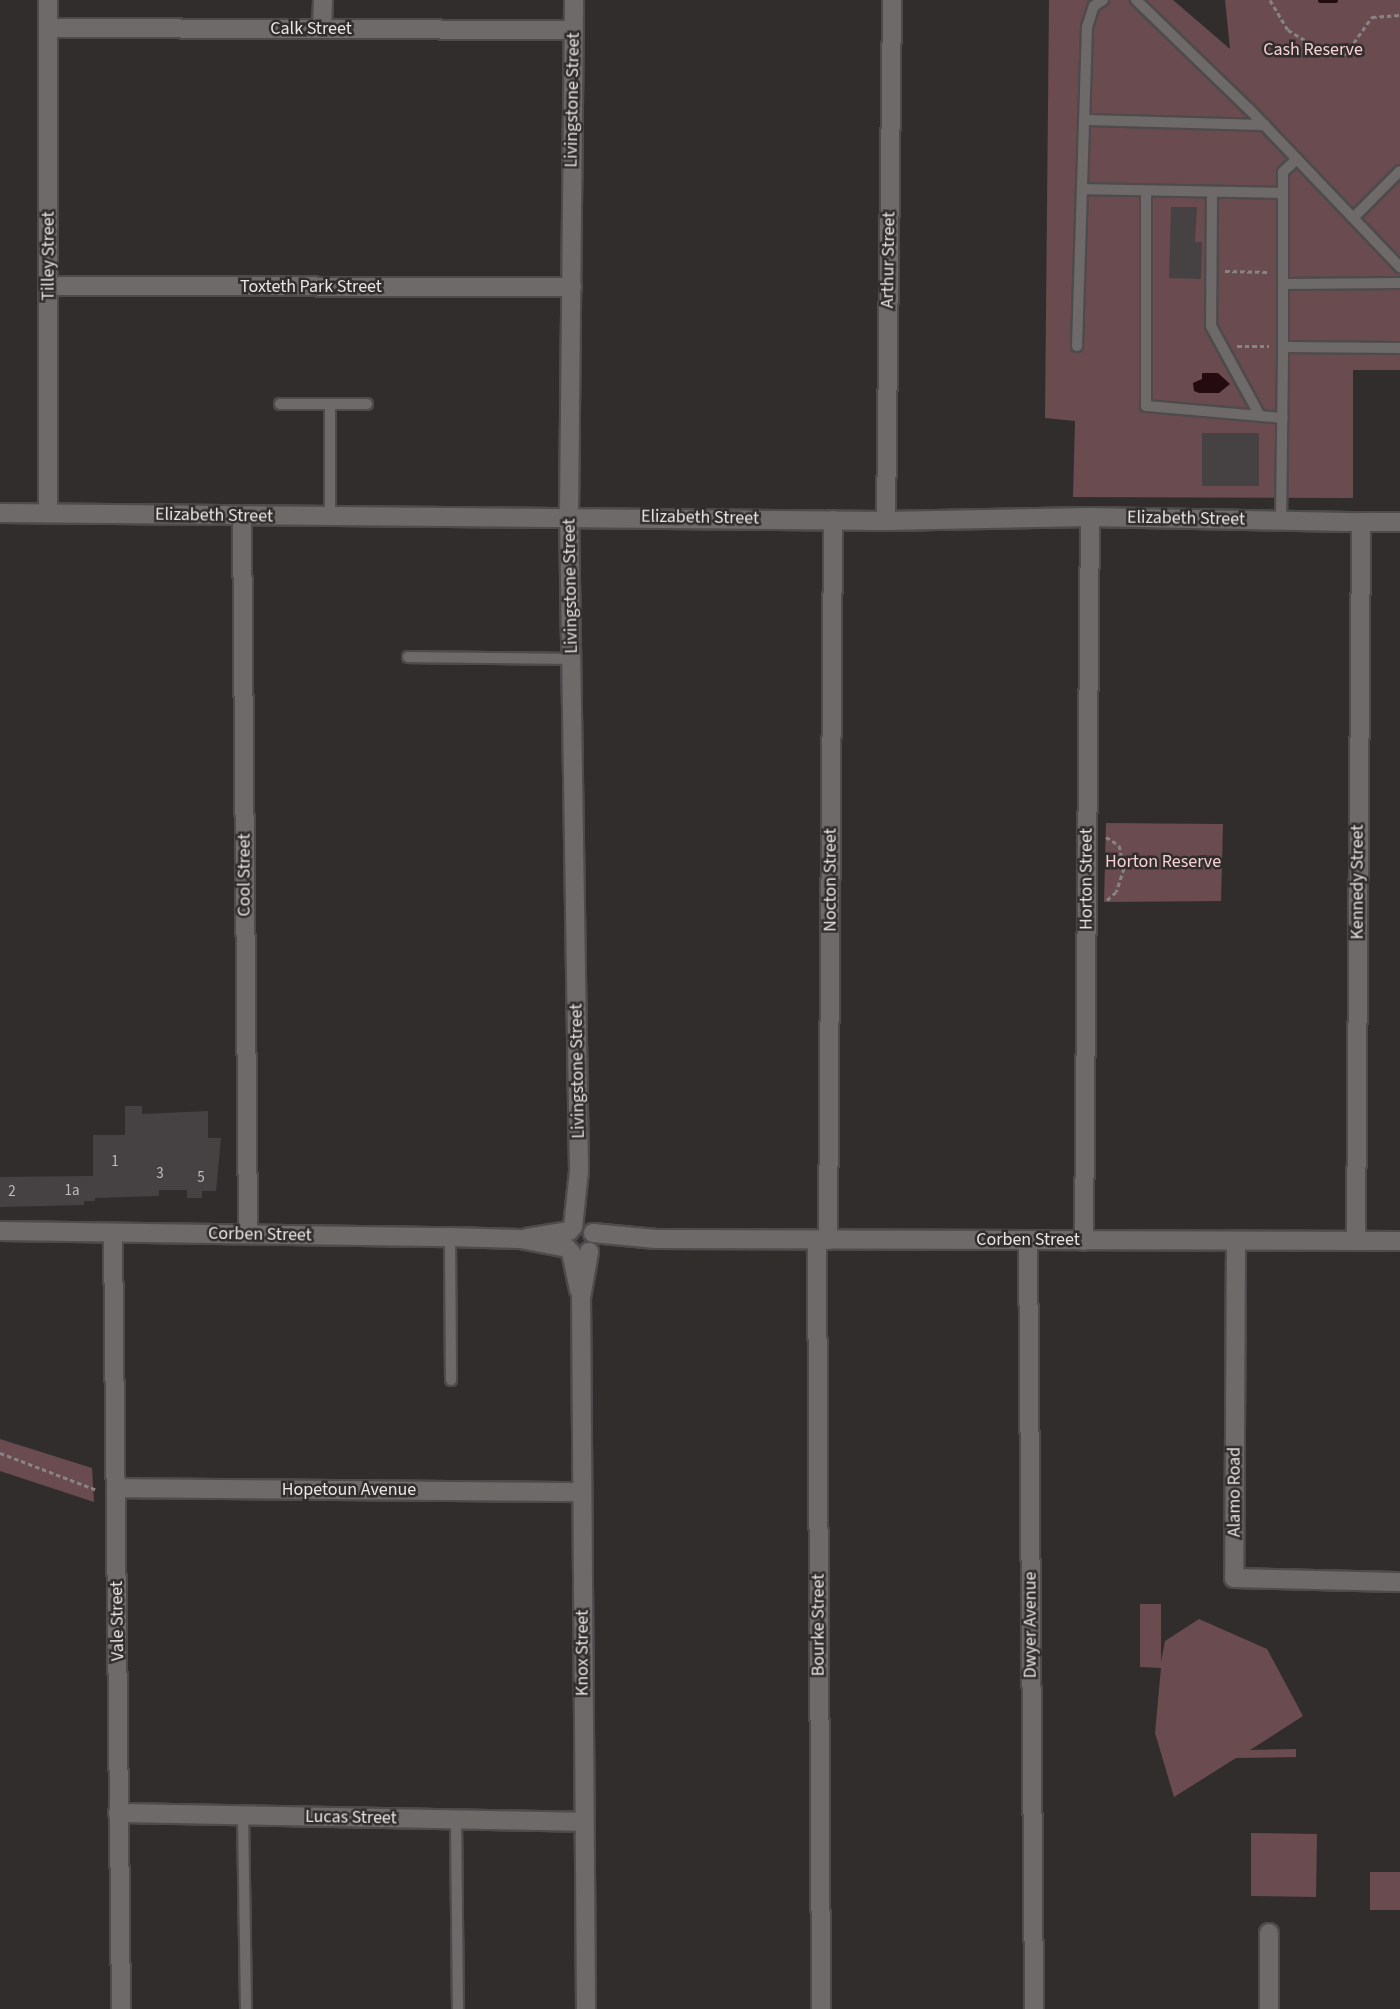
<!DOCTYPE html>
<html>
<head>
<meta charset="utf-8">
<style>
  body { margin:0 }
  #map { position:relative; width:1400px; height:2009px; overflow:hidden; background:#322d2d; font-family:"Source Sans 3",sans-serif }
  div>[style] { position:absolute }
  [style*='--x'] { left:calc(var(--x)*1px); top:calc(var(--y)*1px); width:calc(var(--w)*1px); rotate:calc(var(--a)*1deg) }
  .green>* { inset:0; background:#6a4b4f }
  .water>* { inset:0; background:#240b0f }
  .stream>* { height:5px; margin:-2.5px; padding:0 2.5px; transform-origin:2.5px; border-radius:2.5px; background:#240b0f }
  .building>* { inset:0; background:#464142 }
  .path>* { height:3px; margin-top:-1.5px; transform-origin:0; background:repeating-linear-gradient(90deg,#888484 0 4.5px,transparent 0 7.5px) }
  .roads { filter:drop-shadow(2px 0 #4f4b4c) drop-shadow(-2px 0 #4f4b4c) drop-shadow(0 2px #4f4b4c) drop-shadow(0 -2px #4f4b4c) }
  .lane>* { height:10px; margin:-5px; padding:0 5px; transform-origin:5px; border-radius:5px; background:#6f6a6a }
  .street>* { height:18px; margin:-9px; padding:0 9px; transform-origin:9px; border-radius:9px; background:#6f6a6a }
  .secondary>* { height:18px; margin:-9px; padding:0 9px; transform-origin:9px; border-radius:9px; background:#6f6a6a }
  span { translate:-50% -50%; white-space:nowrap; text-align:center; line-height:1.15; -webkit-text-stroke:5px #322d2d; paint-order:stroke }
  .number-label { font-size:15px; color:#c0bcbc }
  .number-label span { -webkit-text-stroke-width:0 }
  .street-label { font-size:18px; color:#e8e5e5 }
  .park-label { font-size:18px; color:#f7d0d4 }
</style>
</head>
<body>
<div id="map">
  <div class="green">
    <div style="clip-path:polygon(1049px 0,1173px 0,1230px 49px,1225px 0,1400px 0,1400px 370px,1353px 370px,1353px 498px,1073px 497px,1075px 421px,1045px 418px)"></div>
    <div style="clip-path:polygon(1106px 823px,1223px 824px,1221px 901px,1104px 902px)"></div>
    <div style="clip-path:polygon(0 1439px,92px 1468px,94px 1502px,0 1471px)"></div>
    <div style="clip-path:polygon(1140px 1604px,1161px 1604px,1161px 1662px,1165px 1641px,1199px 1619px,1267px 1649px,1303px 1716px,1250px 1750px,1296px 1749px,1296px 1757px,1236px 1758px,1174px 1797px,1155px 1733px,1161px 1668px,1140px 1667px)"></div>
    <div style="clip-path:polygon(1251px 1833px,1317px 1834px,1316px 1897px,1251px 1896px)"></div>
    <div style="clip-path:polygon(1370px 1872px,1400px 1872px,1400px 1910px,1370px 1910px)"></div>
  </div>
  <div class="water">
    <div style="clip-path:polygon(1202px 373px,1218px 373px,1230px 384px,1219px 393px,1199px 393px,1194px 391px,1193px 383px,1202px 379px)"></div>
  </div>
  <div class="stream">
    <div style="--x:1320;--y:0;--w:15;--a:0"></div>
  </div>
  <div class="building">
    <div style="clip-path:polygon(1171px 207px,1197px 207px,1195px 242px,1202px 242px,1201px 279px,1169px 278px)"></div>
    <div style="clip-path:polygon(1202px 433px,1259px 433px,1259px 486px,1202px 486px)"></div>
    <div style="clip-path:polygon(125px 1106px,142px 1106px,142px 1114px,208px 1111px,208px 1138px,221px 1138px,216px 1191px,202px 1191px,202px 1198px,187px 1198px,187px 1190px,159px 1190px,159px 1196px,95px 1198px,95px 1201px,84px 1201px,84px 1205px,0 1207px,0 1177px,93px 1176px,93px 1135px,125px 1135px)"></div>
  </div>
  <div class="path">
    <div style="--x:1270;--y:0;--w:35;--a:59"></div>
    <div style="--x:1288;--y:30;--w:31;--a:31"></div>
    <div style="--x:1315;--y:46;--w:31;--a:17"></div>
    <div style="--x:1345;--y:55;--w:47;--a:-54.6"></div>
    <div style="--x:1372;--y:17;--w:28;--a:-4"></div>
    <div style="--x:1225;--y:271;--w:44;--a:1.3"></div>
    <div style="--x:1237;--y:346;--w:32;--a:0"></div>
    <div style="--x:1106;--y:837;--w:15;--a:32"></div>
    <div style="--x:1119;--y:845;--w:24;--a:78"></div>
    <div style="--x:1124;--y:868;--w:25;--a:108"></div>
    <div style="--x:1116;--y:892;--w:13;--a:138"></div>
    <div style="--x:0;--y:1453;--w:104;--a:20.9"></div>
  </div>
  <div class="roads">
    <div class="lane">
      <div style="--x:1136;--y:0;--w:157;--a:44"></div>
      <div style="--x:1249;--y:109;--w:219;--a:46.3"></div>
      <div style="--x:1084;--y:120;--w:181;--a:1.6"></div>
      <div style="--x:1297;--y:159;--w:19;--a:137"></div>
      <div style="--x:1283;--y:172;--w:175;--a:90"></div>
      <div style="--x:1283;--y:347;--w:117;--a:0.5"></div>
      <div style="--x:1082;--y:189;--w:201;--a:1.1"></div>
      <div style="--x:1146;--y:192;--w:214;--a:90"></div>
      <div style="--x:1146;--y:406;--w:137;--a:5"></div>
      <div style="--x:1212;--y:193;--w:133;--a:90.4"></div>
      <div style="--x:1211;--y:326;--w:102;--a:61.4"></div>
      <div style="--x:1353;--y:218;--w:66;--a:-45"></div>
      <div style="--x:1283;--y:284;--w:117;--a:-0.5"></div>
      <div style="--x:1077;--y:346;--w:319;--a:-88.2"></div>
      <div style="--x:1087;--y:27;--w:22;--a:-72"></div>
      <div style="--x:1094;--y:6;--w:11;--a:-34"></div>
      <div style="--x:280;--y:404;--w:87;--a:0"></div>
      <div style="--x:330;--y:516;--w:112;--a:-90"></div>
      <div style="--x:1281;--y:520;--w:173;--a:-89.3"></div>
      <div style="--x:408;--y:657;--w:164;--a:0.7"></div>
      <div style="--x:450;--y:1237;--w:143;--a:89.6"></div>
      <div style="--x:243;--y:1815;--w:194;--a:89.1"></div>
      <div style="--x:456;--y:1820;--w:189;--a:89.4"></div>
    </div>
    <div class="street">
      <div style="--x:48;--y:0;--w:513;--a:90"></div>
      <div style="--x:48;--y:28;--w:526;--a:0.22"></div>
      <div style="--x:322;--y:29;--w:29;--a:-88"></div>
      <div style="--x:50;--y:286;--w:522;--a:0.11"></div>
      <div style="--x:242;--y:516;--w:718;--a:89.52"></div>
      <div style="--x:886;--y:521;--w:521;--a:-89.34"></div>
      <div style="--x:573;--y:1227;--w:56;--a:-83.9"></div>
      <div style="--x:579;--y:1171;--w:655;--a:-90.87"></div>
      <div style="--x:569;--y:516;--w:516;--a:-89.44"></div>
      <div style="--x:0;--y:1231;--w:450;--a:0.8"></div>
      <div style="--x:450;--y:1237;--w:70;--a:1.6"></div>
      <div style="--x:520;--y:1239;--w:48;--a:10.8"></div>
      <div style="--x:593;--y:1233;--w:63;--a:5.4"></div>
      <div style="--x:656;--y:1239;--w:744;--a:0.15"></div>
      <div style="--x:113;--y:1234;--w:775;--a:89.41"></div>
      <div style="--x:527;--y:1238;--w:43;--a:-9.5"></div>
      <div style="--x:817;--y:1240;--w:769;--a:89.7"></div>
      <div style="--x:828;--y:1240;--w:720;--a:-89.6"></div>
      <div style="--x:1028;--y:1240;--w:769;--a:89.55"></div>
      <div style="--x:1084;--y:1241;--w:724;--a:-89.53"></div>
      <div style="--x:1236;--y:1241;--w:337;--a:90.3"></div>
      <div style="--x:1234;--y:1578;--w:166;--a:1.4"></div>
      <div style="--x:1356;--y:1241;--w:719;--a:-89.6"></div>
      <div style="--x:1361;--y:522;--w:39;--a:0"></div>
      <div style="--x:571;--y:1252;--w:39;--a:78"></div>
      <div style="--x:116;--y:1488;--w:466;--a:0.5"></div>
      <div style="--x:118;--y:1813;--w:466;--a:1.1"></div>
      <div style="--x:586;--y:2009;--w:711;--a:-90.4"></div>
      <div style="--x:581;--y:1298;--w:47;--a:-80.1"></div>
      <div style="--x:1269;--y:2009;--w:76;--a:-90"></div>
    </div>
    <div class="secondary">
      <div style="--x:0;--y:513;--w:886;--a:0.52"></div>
      <div style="--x:886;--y:521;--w:204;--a:-1.1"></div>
      <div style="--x:1090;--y:517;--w:271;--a:1.1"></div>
    </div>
  </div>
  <div class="number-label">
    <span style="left:115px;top:1162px">1</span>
    <span style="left:160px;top:1174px">3</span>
    <span style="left:201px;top:1178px">5</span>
    <span style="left:72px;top:1191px">1a</span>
    <span style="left:12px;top:1192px">2</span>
  </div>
  <div class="street-label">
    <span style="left:311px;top:29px">Calk Street</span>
    <span style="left:573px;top:100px;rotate:-89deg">Livingstone Street</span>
    <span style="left:49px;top:256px;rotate:-90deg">Tilley Street</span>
    <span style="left:889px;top:260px;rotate:-89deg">Arthur Street</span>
    <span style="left:311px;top:287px">Toxteth Park Street</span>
    <span style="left:214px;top:516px;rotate:1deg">Elizabeth Street</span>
    <span style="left:700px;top:518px;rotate:1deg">Elizabeth Street</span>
    <span style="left:1186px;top:519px;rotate:1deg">Elizabeth Street</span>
    <span style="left:571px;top:586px;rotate:-91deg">Livingstone Street</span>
    <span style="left:245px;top:875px;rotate:-90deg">Cool Street</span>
    <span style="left:1087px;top:879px;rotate:-90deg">Horton Street</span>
    <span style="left:831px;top:880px;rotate:-90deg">Nocton Street</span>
    <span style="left:1358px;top:882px;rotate:-90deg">Kennedy Street</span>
    <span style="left:578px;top:1071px;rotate:-91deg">Livingstone Street</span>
    <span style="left:260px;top:1235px;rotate:1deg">Corben Street</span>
    <span style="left:1028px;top:1240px">Corben Street</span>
    <span style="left:349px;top:1490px">Hopetoun Avenue</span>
    <span style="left:1235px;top:1492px;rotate:-90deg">Alamo Road</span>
    <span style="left:118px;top:1621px;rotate:-91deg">Vale Street</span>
    <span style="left:819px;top:1625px;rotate:-90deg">Bourke Street</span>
    <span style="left:1031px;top:1625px;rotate:-90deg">Dwyer Avenue</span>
    <span style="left:583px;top:1653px;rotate:-90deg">Knox Street</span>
    <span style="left:351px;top:1818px;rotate:1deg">Lucas Street</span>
  </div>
  <div class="park-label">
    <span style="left:1313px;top:50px">Cash Reserve</span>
    <span style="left:1163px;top:862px">Horton Reserve</span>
  </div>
</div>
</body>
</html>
